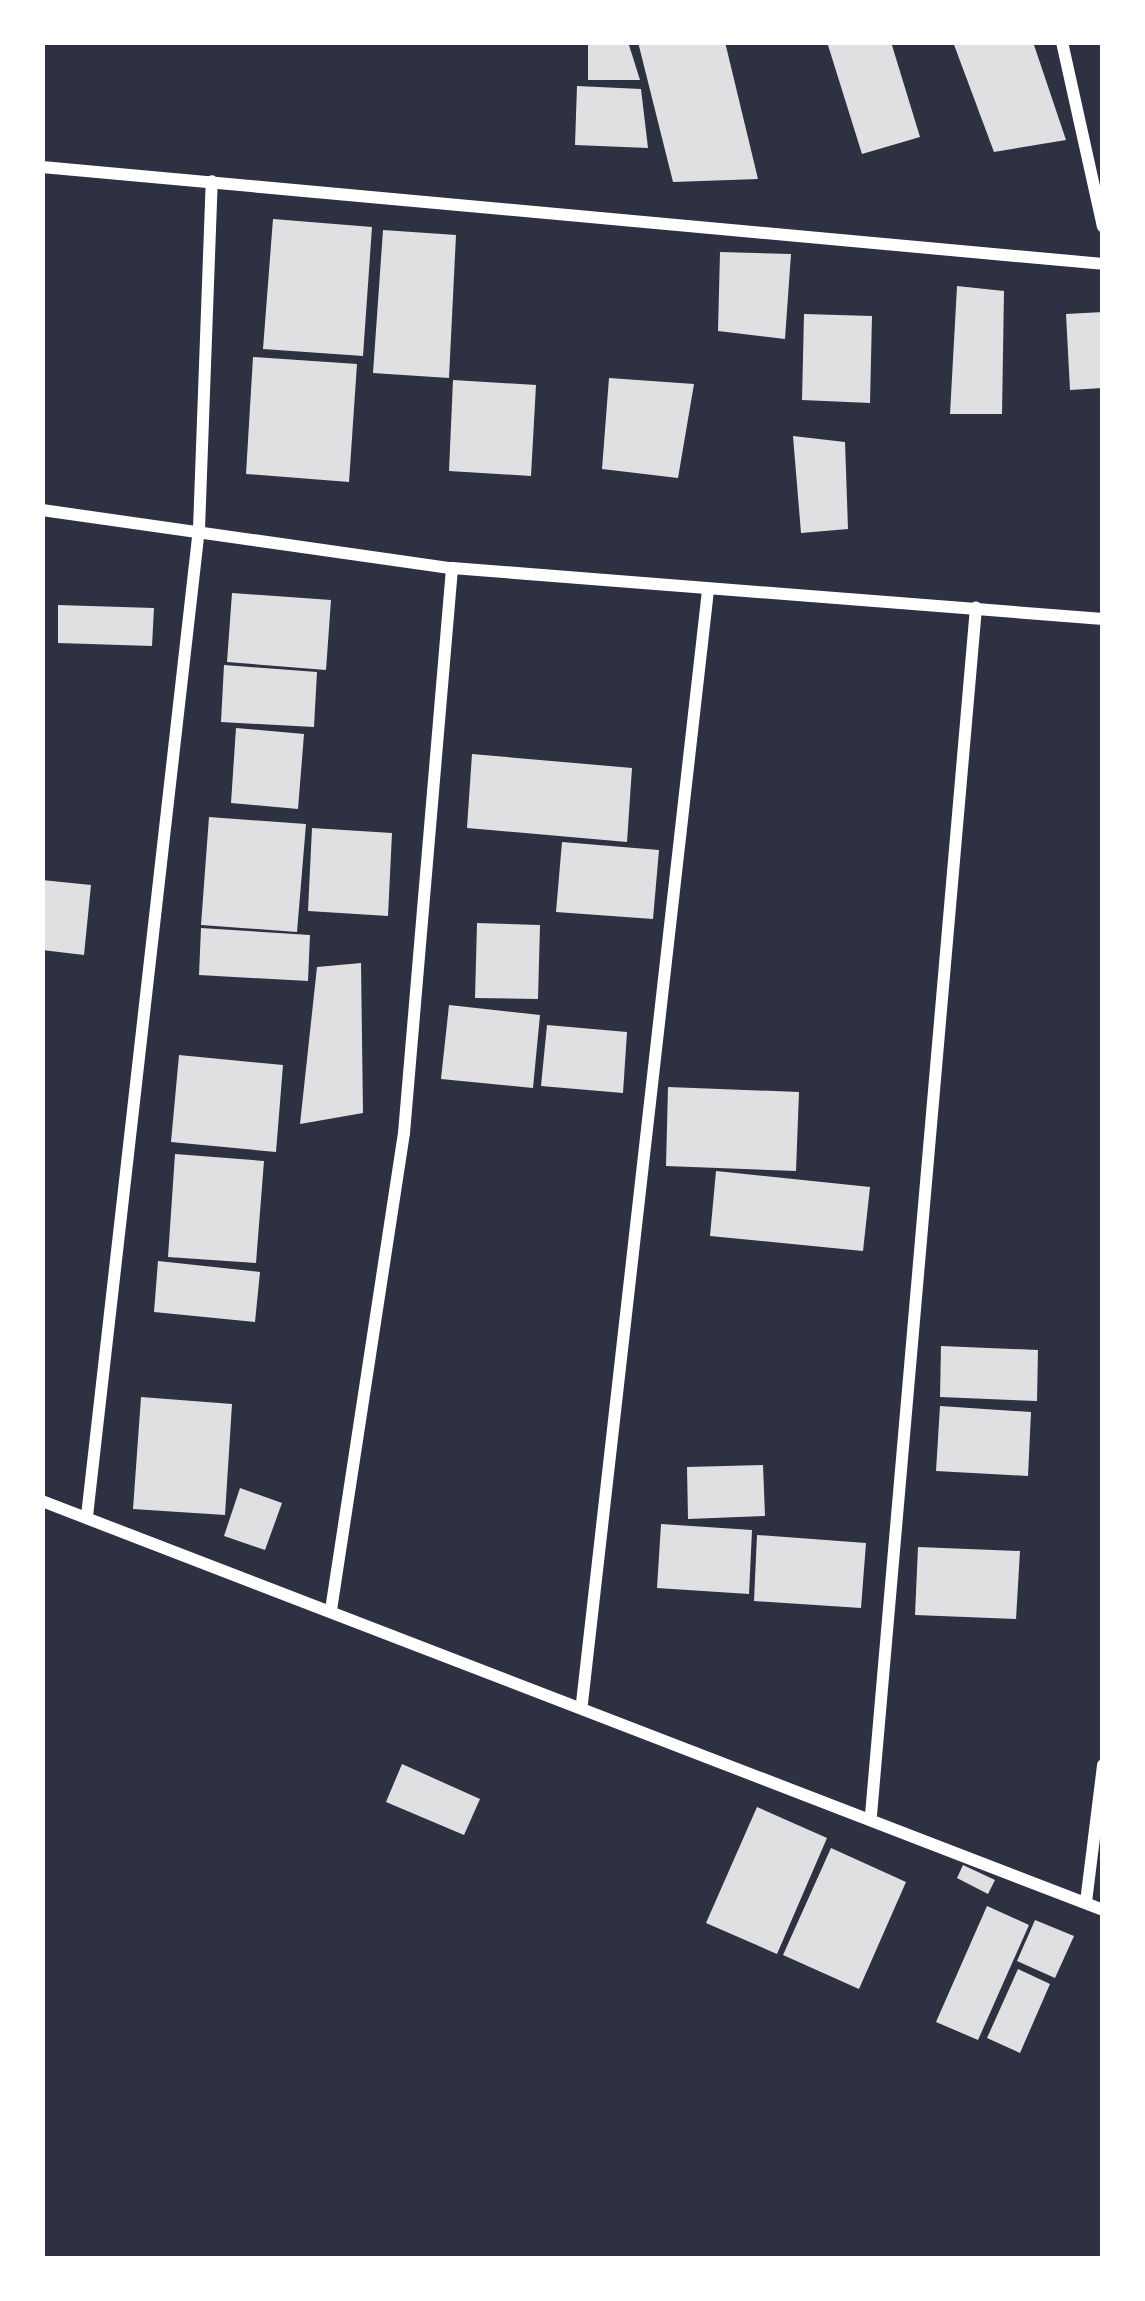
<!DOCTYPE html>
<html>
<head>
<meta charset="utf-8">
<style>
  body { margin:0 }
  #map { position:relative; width:1145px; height:2301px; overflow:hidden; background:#2d3142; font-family:"DM Sans",sans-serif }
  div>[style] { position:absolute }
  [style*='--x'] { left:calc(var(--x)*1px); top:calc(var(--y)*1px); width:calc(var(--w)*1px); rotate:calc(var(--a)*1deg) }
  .building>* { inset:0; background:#e0e0e3 }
  .minor>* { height:12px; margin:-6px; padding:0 6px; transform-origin:6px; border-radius:6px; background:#fff }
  span { translate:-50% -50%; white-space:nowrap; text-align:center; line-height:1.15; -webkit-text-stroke:10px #fff; paint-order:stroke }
  .frame { position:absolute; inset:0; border:45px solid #fff; pointer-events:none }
</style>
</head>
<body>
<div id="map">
  <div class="building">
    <div style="clip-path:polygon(588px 42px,628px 42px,640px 80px,588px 80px)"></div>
    <div style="clip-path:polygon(638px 42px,725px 42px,758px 179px,673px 182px)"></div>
    <div style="clip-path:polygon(827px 42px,891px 42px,920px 137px,862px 154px)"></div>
    <div style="clip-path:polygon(953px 42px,1033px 42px,1066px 140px,994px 152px)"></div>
    <div style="clip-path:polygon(577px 86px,641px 89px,648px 148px,575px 145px)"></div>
    <div style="clip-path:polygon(273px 219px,372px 227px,363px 356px,263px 349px)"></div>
    <div style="clip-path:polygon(383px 230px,456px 235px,449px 378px,373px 373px)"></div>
    <div style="clip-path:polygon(720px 252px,791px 254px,785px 339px,718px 331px)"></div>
    <div style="clip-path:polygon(957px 286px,1004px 291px,1002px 414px,950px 414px)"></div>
    <div style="clip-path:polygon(1103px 312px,1103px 388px,1070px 390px,1066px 314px)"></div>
    <div style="clip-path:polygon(804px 314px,872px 316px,870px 403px,802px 400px)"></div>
    <div style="clip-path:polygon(253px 357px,357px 364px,349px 482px,246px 474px)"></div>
    <div style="clip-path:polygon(609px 378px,694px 384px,678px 478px,602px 469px)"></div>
    <div style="clip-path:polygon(453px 380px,536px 385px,531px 476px,449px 471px)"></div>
    <div style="clip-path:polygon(793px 436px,845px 442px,848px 529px,801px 533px)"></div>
    <div style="clip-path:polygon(232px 593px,331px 600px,326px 670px,227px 662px)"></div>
    <div style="clip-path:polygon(58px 605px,154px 608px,152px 646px,58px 643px)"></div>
    <div style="clip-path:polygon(224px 665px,317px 672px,314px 727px,221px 722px)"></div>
    <div style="clip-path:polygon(236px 728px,304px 734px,298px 809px,231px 803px)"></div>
    <div style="clip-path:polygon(472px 754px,632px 768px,627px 842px,467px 828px)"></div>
    <div style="clip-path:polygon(209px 817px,306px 824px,297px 932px,201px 925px)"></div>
    <div style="clip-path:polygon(312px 828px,392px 833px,388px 916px,308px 911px)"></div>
    <div style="clip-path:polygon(562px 842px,659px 850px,653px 919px,556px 912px)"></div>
    <div style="clip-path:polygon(42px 880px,91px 885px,84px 955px,42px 950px)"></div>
    <div style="clip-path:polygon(477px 923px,540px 925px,538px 999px,475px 998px)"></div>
    <div style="clip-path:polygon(201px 928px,310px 935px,308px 981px,199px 975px)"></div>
    <div style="clip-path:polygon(361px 963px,363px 1113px,300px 1124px,317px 967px)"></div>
    <div style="clip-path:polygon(449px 1005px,540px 1015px,533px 1088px,441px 1079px)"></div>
    <div style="clip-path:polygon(547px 1025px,627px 1032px,623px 1093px,541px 1086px)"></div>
    <div style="clip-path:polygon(179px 1055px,283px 1065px,276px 1152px,171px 1142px)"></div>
    <div style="clip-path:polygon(668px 1087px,799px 1092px,796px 1171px,666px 1166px)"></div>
    <div style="clip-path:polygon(175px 1154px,264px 1161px,256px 1263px,168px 1257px)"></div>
    <div style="clip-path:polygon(716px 1171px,870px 1187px,863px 1251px,710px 1236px)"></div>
    <div style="clip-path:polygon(158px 1261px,260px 1272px,255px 1322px,154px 1312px)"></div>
    <div style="clip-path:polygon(941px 1346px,1038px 1350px,1037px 1401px,940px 1397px)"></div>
    <div style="clip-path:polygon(141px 1397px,232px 1404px,225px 1515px,133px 1509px)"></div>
    <div style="clip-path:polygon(940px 1406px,1031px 1412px,1028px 1476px,936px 1471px)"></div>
    <div style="clip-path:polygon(763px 1465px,765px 1516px,688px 1519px,687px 1467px)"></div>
    <div style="clip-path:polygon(240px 1488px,282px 1503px,265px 1550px,224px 1536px)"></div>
    <div style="clip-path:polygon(661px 1524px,752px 1530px,749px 1594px,657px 1588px)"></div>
    <div style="clip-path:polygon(757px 1535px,866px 1543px,861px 1608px,754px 1601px)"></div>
    <div style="clip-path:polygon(918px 1547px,1020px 1551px,1016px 1619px,915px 1615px)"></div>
    <div style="clip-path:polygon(402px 1764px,480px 1799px,464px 1835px,386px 1802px)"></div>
    <div style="clip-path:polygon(757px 1807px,827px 1838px,777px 1954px,706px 1923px)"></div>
    <div style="clip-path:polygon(831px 1848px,906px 1882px,859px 1989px,783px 1955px)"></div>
    <div style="clip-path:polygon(963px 1865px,995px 1880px,988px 1894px,957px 1878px)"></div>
    <div style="clip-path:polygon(987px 1906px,1029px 1925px,978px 2040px,936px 2022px)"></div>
    <div style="clip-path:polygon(1035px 1920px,1074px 1936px,1055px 1978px,1017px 1961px)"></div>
    <div style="clip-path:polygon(1018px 1969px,1050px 1984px,1020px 2053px,987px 2038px)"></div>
  </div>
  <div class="minor">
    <div style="--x:1062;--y:42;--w:189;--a:77.5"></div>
    <div style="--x:42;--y:167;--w:1065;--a:5.22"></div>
    <div style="--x:42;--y:510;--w:414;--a:8.1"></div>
    <div style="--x:452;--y:568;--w:653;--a:4.48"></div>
    <div style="--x:42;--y:1501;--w:1137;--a:21.08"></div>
    <div style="--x:87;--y:1516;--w:993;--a:-83.53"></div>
    <div style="--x:199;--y:529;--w:348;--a:-87.9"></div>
    <div style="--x:331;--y:1610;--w:483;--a:-81.3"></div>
    <div style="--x:404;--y:1133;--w:567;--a:-85.14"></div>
    <div style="--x:582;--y:1703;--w:1119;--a:-83.54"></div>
    <div style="--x:871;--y:1815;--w:1212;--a:-85.03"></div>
    <div style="--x:1086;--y:1902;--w:138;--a:-82.9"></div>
  </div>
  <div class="frame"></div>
</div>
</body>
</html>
